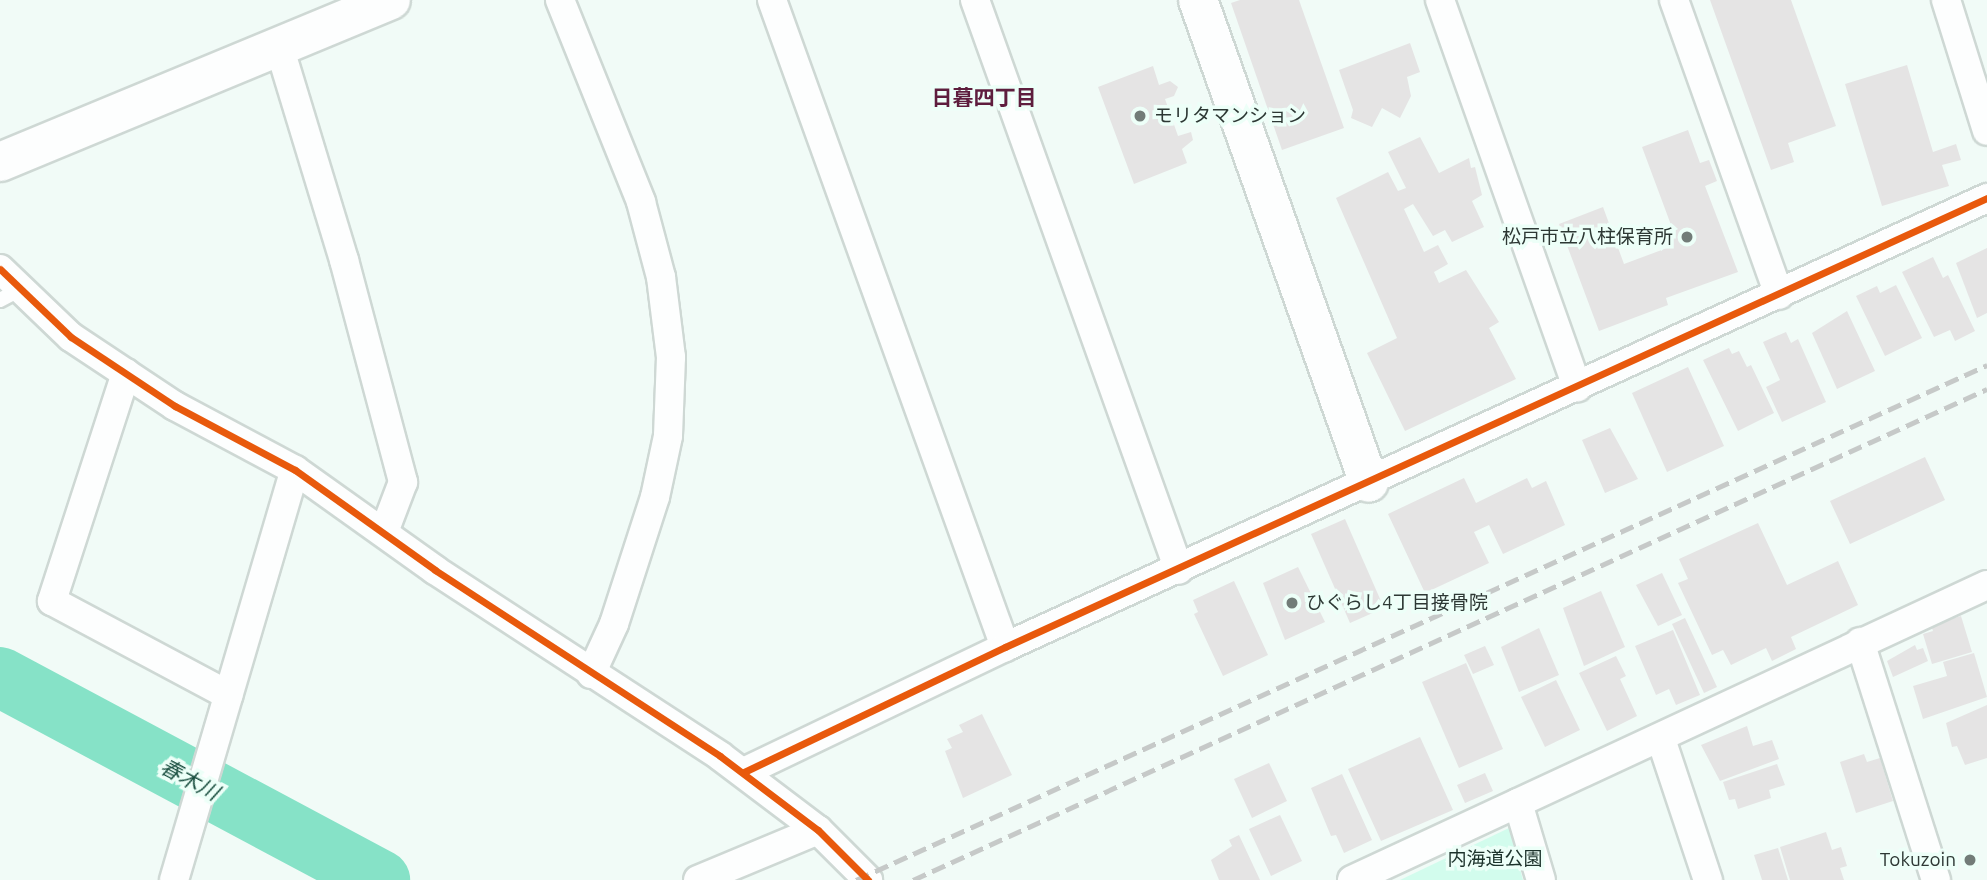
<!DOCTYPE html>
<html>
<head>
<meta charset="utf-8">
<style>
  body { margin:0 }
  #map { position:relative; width:1987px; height:880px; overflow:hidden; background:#f1fbf7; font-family:Ubuntu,"Noto Sans JP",sans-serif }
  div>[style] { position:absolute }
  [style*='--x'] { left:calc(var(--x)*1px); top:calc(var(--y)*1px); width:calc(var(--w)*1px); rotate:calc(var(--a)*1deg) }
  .green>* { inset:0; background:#d2fced }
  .river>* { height:60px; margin:-30px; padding:0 30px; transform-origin:30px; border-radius:30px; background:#86e2c7 }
  .building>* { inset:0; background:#e5e4e4 }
  .roads { filter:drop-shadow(2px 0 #ced8d4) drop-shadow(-2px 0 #ced8d4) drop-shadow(0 2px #ced8d4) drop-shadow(0 -2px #ced8d4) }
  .lane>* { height:14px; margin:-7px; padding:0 7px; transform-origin:7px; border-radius:7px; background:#fdfefe }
  .street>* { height:28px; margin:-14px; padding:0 14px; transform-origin:14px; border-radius:14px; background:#fdfefe }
  .secondary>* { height:38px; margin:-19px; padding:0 19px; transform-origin:19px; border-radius:19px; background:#fdfefe }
  .rail>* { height:5px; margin-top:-2.5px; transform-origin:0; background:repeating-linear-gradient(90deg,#c6c9c8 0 14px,transparent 0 21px) }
  .cycleway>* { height:7px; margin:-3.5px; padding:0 3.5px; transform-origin:3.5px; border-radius:3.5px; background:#e8590c }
  .dots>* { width:19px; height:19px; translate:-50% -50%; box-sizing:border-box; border:4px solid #edfff8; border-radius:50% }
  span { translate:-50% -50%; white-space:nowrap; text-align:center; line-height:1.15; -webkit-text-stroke:7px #edfff8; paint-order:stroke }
  .poi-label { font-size:19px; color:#2d3834 }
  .left { translate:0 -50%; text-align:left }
  .right { translate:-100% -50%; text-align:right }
  .park-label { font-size:19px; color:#1c322b }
  .neighbourhood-label { font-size:21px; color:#5e1e3e; font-weight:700 }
  .water-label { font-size:21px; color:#194e3f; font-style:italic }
</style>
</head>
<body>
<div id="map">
  <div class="green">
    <div style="clip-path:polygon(1509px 828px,1523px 880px,1400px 880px)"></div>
  </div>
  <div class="river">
    <div style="--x:0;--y:677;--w:431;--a:28.1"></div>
  </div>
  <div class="building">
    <div style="clip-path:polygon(1240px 0,1299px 0,1344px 128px,1282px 150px,1231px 3px)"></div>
    <div style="clip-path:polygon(1710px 0,1791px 0,1836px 126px,1788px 143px,1794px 162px,1771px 170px)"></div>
    <div style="clip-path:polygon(1410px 43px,1420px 72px,1407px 77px,1411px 96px,1400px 118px,1382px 108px,1372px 127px,1351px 118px,1353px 110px,1339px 70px)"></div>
    <div style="clip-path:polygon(1907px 65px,1933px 152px,1956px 144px,1961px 160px,1942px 165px,1949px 186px,1882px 206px,1845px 84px)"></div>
    <div style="clip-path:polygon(1153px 66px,1159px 85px,1170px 81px,1178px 87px,1174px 96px,1165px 99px,1178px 136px,1191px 132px,1193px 140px,1182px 149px,1187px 163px,1134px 184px,1098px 87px)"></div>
    <div style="clip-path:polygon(1688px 130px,1700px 163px,1709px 160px,1717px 181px,1705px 186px,1738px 272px,1666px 298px,1668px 305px,1599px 331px,1559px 224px,1603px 207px,1624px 264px,1667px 248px,1674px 233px,1642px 147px)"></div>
    <div style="clip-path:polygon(1420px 137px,1439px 173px,1469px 158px,1471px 168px,1475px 167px,1482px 195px,1472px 201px,1484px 227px,1452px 242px,1445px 230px,1433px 236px,1413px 204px,1404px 209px,1424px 252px,1438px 245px,1448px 264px,1434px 272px,1439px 283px,1466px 270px,1499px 322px,1489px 328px,1516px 379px,1405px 431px,1367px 353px,1397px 338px,1336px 198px,1388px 172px,1398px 191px,1406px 188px,1388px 152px)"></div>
    <div style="clip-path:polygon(1987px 248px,1987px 313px,1977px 318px,1956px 263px)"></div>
    <div style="clip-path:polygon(1933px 257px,1943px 278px,1948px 275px,1975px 331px,1955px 341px,1950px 330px,1934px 337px,1902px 272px)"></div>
    <div style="clip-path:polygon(1896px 285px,1922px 338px,1885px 356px,1856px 296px,1877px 286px,1880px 293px)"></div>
    <div style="clip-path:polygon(1847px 311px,1875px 371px,1837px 389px,1812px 333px)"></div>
    <div style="clip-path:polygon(1786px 332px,1791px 343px,1798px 339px,1826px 402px,1782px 422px,1766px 387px,1780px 380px,1763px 342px)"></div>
    <div style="clip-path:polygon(1729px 348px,1732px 354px,1739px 351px,1747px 367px,1751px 365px,1774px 413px,1738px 431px,1703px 360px)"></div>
    <div style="clip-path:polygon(1688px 367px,1724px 446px,1667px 472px,1632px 393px)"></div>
    <div style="clip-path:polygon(1610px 428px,1638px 479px,1605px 493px,1582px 440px)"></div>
    <div style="clip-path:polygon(1925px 457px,1945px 500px,1850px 544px,1830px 501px)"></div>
    <div style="clip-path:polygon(1464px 478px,1476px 503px,1527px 478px,1532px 488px,1546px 481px,1565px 525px,1503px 554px,1489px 525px,1474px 532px,1489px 563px,1425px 593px,1388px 514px)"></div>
    <div style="clip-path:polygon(1345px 519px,1384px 608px,1350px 623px,1311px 534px)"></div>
    <div style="clip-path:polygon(1758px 523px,1787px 585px,1838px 561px,1858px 605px,1791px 637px,1796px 649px,1772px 661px,1766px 648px,1731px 665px,1723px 650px,1712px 655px,1678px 583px,1688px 579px,1679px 559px)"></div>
    <div style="clip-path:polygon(1298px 567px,1325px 622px,1285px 640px,1263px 583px)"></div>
    <div style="clip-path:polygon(1662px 573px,1682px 615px,1658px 626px,1636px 585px)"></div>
    <div style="clip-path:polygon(1234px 581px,1268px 655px,1223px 676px,1194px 614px,1198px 612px,1193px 600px)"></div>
    <div style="clip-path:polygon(1601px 591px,1625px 647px,1584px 666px,1563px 608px)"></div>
    <div style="clip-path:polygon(1961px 616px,1972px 652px,1932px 664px,1923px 634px,1933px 631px,1931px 625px)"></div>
    <div style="clip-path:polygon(1685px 618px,1717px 687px,1704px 693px,1672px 624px)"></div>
    <div style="clip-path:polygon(1539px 628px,1559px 675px,1519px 692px,1501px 647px)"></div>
    <div style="clip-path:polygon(1673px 630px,1700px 695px,1676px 705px,1669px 689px,1656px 695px,1635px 646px)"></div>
    <div style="clip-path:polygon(1915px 645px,1917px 650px,1923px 648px,1928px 661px,1893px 677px,1887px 661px)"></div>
    <div style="clip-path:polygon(1485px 646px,1494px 665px,1473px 674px,1464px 655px)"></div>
    <div style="clip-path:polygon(1974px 653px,1987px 697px,1923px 719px,1913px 686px,1947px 676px,1943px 662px)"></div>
    <div style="clip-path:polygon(1616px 656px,1626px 676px,1620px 679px,1637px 716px,1607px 731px,1579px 673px)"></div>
    <div style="clip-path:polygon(1466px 663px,1503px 749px,1459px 768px,1422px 682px)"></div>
    <div style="clip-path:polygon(1556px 680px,1580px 730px,1545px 747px,1521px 697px)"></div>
    <div style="clip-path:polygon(1987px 705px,1987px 758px,1965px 765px,1957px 746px,1952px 747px,1946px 723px)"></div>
    <div style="clip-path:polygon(982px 714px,1012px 775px,963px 798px,945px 751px,952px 748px,947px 739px,963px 732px,959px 725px)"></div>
    <div style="clip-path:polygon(1747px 726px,1753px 746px,1772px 740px,1779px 759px,1720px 781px,1701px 745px)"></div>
    <div style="clip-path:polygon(1420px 737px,1453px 810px,1381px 841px,1348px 769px)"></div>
    <div style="clip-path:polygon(1864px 754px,1867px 762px,1880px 758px,1893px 801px,1856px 813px,1840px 762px)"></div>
    <div style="clip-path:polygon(1269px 763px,1287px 801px,1252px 818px,1234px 779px)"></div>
    <div style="clip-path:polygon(1777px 764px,1785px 785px,1769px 790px,1771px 798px,1738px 809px,1735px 799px,1729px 800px,1723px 782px)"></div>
    <div style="clip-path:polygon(1485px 773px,1493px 791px,1465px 803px,1457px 785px)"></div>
    <div style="clip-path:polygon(1342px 774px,1372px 840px,1344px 853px,1336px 835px,1331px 836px,1311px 788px)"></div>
    <div style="clip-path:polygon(1280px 815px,1302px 861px,1271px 876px,1249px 829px)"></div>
    <div style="clip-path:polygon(1826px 832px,1832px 850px,1841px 847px,1847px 866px,1840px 868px,1844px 880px,1790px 880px,1780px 847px)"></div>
    <div style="clip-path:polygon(1239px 835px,1260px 880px,1219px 880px,1211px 860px,1232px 846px,1229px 840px)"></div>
    <div style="clip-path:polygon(1778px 848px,1788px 880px,1762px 880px,1754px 855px)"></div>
  </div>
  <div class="roads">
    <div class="lane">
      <div style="--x:0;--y:300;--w:24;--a:-28"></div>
    </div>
    <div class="street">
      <div style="--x:560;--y:0;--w:218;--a:68.1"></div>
      <div style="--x:641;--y:202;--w:78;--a:75.1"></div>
      <div style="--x:661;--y:277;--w:81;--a:82.9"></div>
      <div style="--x:671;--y:357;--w:79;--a:92.2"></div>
      <div style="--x:668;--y:436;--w:62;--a:102"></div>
      <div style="--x:655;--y:497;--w:133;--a:107.9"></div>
      <div style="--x:614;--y:624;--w:55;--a:114.7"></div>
      <div style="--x:772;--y:0;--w:688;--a:70.19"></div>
      <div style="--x:975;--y:0;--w:605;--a:70.31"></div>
      <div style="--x:1440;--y:0;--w:411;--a:70.5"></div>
      <div style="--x:1674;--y:0;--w:313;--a:70.4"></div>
      <div style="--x:1946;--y:0;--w:137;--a:72.6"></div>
      <div style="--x:279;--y:46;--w:224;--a:73.1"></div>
      <div style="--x:344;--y:260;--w:230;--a:75.1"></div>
      <div style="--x:403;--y:482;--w:53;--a:110.8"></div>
      <div style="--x:0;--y:269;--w:98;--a:43.8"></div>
      <div style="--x:71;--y:337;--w:125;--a:33.6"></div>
      <div style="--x:175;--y:406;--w:136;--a:28.1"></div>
      <div style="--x:295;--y:470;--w:172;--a:35.5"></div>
      <div style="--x:435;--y:570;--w:340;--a:33.1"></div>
      <div style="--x:720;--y:756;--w:123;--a:37.1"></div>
      <div style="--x:818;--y:830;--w:71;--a:45"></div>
      <div style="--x:126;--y:373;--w:240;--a:108"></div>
      <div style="--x:52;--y:601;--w:200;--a:28.1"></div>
      <div style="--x:1860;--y:642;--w:250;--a:72.3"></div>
      <div style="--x:1661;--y:739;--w:149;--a:71.6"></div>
      <div style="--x:744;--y:772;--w:289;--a:-25.6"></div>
      <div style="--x:1005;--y:647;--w:1080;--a:-24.57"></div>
      <div style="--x:1518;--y:803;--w:80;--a:73.4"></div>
      <div style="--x:174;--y:880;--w:427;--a:-73.6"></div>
      <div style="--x:698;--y:880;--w:130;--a:-22.6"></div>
      <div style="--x:1352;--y:880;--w:700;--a:-24.92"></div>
    </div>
    <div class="secondary">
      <div style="--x:1198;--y:0;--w:512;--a:70.5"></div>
      <div style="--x:0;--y:162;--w:423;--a:-22.5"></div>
    </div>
  </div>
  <div class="rail">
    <div style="--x:856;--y:880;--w:1243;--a:-24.48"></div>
    <div style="--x:913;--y:880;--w:1181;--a:-24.57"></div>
  </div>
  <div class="cycleway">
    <div style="--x:0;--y:269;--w:98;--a:43.8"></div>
    <div style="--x:71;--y:337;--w:125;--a:33.6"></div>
    <div style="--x:175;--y:406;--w:136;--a:28.1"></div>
    <div style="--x:295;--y:470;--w:172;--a:35.5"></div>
    <div style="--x:435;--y:570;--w:340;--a:33.1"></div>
    <div style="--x:720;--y:756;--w:123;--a:37.1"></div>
    <div style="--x:818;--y:830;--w:71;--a:45"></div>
    <div style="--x:744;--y:772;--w:289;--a:-25.6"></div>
    <div style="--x:1005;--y:647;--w:1080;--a:-24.57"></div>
  </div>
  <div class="dots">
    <div style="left:1140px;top:116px;background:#727c78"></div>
    <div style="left:1687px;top:237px;background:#727c78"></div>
    <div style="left:1292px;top:603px;background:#727c78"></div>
    <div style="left:1970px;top:860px;background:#727c78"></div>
  </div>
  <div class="poi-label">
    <span class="left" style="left:1154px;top:116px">モリタマンション</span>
    <span class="right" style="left:1673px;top:237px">松戸市立八柱保育所</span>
    <span class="left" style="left:1306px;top:603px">ひぐらし4丁目接骨院</span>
    <span class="right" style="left:1956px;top:860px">Tokuzoin</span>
  </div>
  <div class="park-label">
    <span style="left:1495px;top:859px">内海道公園</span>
  </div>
  <div class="neighbourhood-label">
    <span style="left:984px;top:97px">日暮四丁目</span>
  </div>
  <div class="water-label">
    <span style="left:190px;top:779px;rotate:28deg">春木川</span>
  </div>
</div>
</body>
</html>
